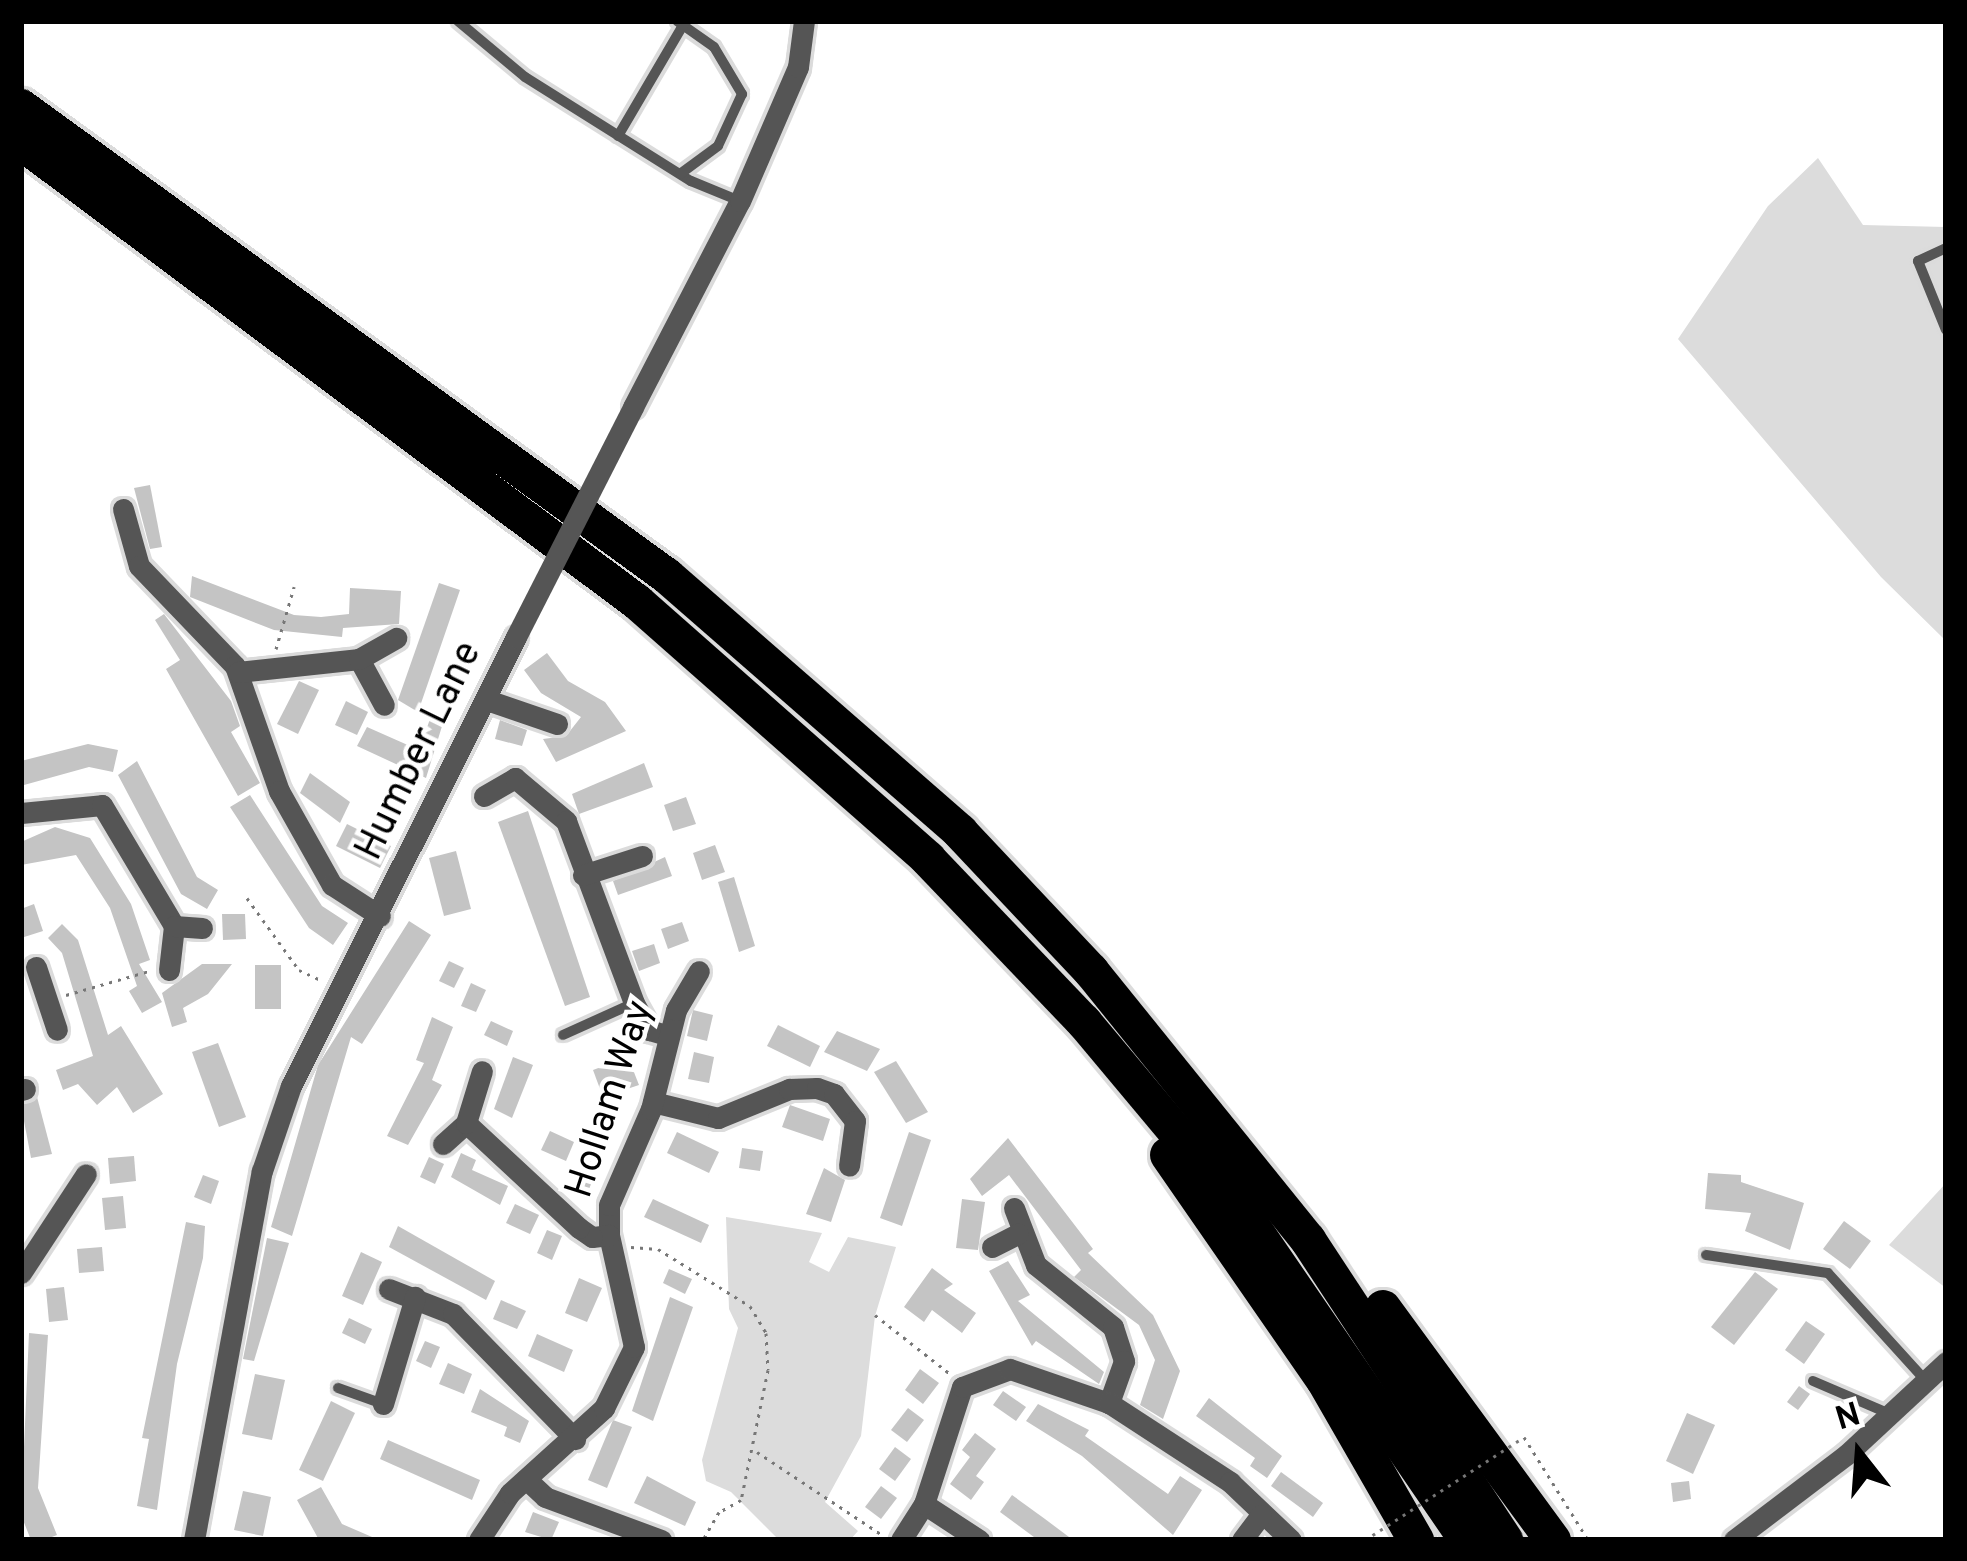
<!DOCTYPE html>
<html>
<head>
<meta charset="utf-8">
<style>
  body { margin:0 }
  #map { position:relative; width:1967px; height:1561px; overflow:hidden; background:#fff; font-family:Overpass,sans-serif }
  div>[style] { position:absolute }
  [style*='--x'] { left:calc(var(--x)*1px); top:calc(var(--y)*1px); width:calc(var(--w)*1px); rotate:calc(var(--a)*1deg) }
  .green>* { inset:0; background:#dcdcdc }
  .building>* { inset:0; background:#c4c4c4 }
  .path>* { height:3px; margin-top:-1.5px; transform-origin:0; background:repeating-linear-gradient(90deg,#777 0 3px,transparent 0 9px) }
  .roads { filter:drop-shadow(3px 0 #dbdbdb) drop-shadow(-3px 0 #dbdbdb) drop-shadow(0 3px #dbdbdb) drop-shadow(0 -3px #dbdbdb) }
  .lane>* { height:10px; margin:-5px; padding:0 5px; transform-origin:5px; border-radius:5px; background:#555 }
  .street>* { height:21px; margin:-10.5px; padding:0 10.5px; transform-origin:10.5px; border-radius:10.5px; background:#555 }
  .highway>* { height:36px; margin:-18px; padding:0 18px; transform-origin:18px; border-radius:18px; background:#000 }
  .path-bridge>* { height:3px; margin-top:-1.5px; transform-origin:0; background:repeating-linear-gradient(90deg,#777 0 3px,transparent 0 9px) }
  .street-bridge>* { height:21px; margin:-10.5px; padding:0 10.5px; transform-origin:10.5px; border-radius:10.5px; background:#555 }
  span { translate:-50% -50%; white-space:nowrap; text-align:center; line-height:1.15; -webkit-text-stroke:9px #fff; paint-order:stroke }
  .street-label { font-size:39px; color:#000 }
  .frame { position:absolute; inset:0; border:24px solid #000; pointer-events:none }
  .north { position:absolute; left:1799px; top:1393px; width:120px; height:120px; -webkit-text-stroke:9px #fff; paint-order:stroke; rotate:343deg; font-size:33px; font-weight:700; line-height:48px; text-align:center; color:#000 }
  .north::after { content:''; display:block; margin:auto; width:42px; height:54px; background:#000; clip-path:polygon(50% 0,100% 100%,50% 72%,0 100%) }
</style>
</head>
<body>
<div id="map">
  <div class="green">
    <div style="clip-path:polygon(1818px 158px,1863px 225px,1946px 227px,1946px 641px,1881px 577px,1678px 339px,1768px 206px)"></div>
    <div style="clip-path:polygon(1946px 1183px,1946px 1288px,1889px 1245px)"></div>
    <div style="clip-path:polygon(726px 1217px,822px 1233px,809px 1262px,829px 1272px,848px 1237px,896px 1247px,875px 1316px,861px 1436px,825px 1502px,858px 1531px,850px 1540px,779px 1540px,731px 1492px,706px 1481px,702px 1460px,738px 1328px,729px 1309px)"></div>
  </div>
  <div class="building">
    <div style="clip-path:polygon(150px 485px,162px 547px,150px 549px,134px 488px)"></div>
    <div style="clip-path:polygon(192px 576px,294px 615px,321px 617px,349px 614px,350px 588px,401px 591px,399px 624px,343px 628px,342px 637px,274px 630px,190px 597px)"></div>
    <div style="clip-path:polygon(439px 583px,460px 590px,418px 712px,398px 700px)"></div>
    <div style="clip-path:polygon(164px 614px,231px 701px,240px 726px,231px 732px,260px 783px,238px 796px,166px 669px,180px 660px,155px 620px)"></div>
    <div style="clip-path:polygon(547px 653px,568px 681px,605px 702px,626px 731px,556px 762px,543px 739px,566px 736px,581px 717px,541px 693px,524px 670px)"></div>
    <div style="clip-path:polygon(299px 681px,319px 690px,298px 734px,277px 724px)"></div>
    <div style="clip-path:polygon(346px 701px,368px 712px,357px 735px,335px 725px)"></div>
    <div style="clip-path:polygon(430px 719px,443px 723px,426px 778px,357px 746px,367px 727px,419px 750px)"></div>
    <div style="clip-path:polygon(500px 720px,527px 730px,522px 746px,495px 739px)"></div>
    <div style="clip-path:polygon(88px 744px,118px 750px,113px 772px,89px 767px,24px 785px,21px 761px)"></div>
    <div style="clip-path:polygon(137px 761px,197px 877px,218px 890px,207px 909px,181px 894px,118px 775px)"></div>
    <div style="clip-path:polygon(644px 763px,653px 787px,579px 814px,572px 794px)"></div>
    <div style="clip-path:polygon(310px 773px,350px 802px,340px 823px,300px 793px)"></div>
    <div style="clip-path:polygon(250px 795px,322px 906px,348px 923px,333px 945px,309px 928px,230px 807px)"></div>
    <div style="clip-path:polygon(686px 797px,696px 824px,673px 831px,664px 805px)"></div>
    <div style="clip-path:polygon(528px 811px,590px 997px,565px 1006px,498px 822px)"></div>
    <div style="clip-path:polygon(347px 824px,391px 846px,380px 868px,336px 846px)"></div>
    <div style="clip-path:polygon(55px 827px,90px 838px,131px 904px,150px 960px,139px 964px,162px 1002px,142px 1013px,129px 991px,137px 986px,110px 908px,76px 855px,21px 865px,21px 842px)"></div>
    <div style="clip-path:polygon(715px 845px,725px 872px,702px 880px,693px 853px)"></div>
    <div style="clip-path:polygon(456px 851px,471px 909px,444px 916px,429px 858px)"></div>
    <div style="clip-path:polygon(665px 857px,672px 876px,618px 895px,613px 881px)"></div>
    <div style="clip-path:polygon(734px 877px,755px 946px,739px 952px,718px 882px)"></div>
    <div style="clip-path:polygon(34px 904px,43px 931px,21px 938px,21px 909px)"></div>
    <div style="clip-path:polygon(222px 914px,245px 914px,246px 939px,223px 940px)"></div>
    <div style="clip-path:polygon(409px 921px,431px 935px,362px 1044px,351px 1037px,292px 1236px,271px 1227px,318px 1065px)"></div>
    <div style="clip-path:polygon(682px 922px,689px 941px,668px 949px,661px 929px)"></div>
    <div style="clip-path:polygon(62px 924px,78px 940px,108px 1035px,121px 1026px,163px 1094px,133px 1113px,117px 1087px,97px 1105px,78px 1084px,63px 1090px,56px 1070px,93px 1056px,62px 953px,48px 938px)"></div>
    <div style="clip-path:polygon(654px 944px,660px 963px,639px 971px,632px 951px)"></div>
    <div style="clip-path:polygon(449px 961px,464px 968px,454px 988px,439px 981px)"></div>
    <div style="clip-path:polygon(202px 964px,232px 964px,208px 994px,183px 1008px,187px 1022px,172px 1027px,162px 993px)"></div>
    <div style="clip-path:polygon(255px 965px,281px 965px,281px 1009px,255px 1009px)"></div>
    <div style="clip-path:polygon(471px 983px,486px 990px,476px 1012px,461px 1006px)"></div>
    <div style="clip-path:polygon(693px 1010px,713px 1015px,707px 1041px,687px 1036px)"></div>
    <div style="clip-path:polygon(432px 1017px,453px 1027px,432px 1080px,442px 1085px,408px 1145px,387px 1136px,424px 1063px,416px 1060px)"></div>
    <div style="clip-path:polygon(491px 1021px,513px 1031px,507px 1046px,484px 1035px)"></div>
    <div style="clip-path:polygon(778px 1025px,820px 1046px,810px 1067px,767px 1046px)"></div>
    <div style="clip-path:polygon(837px 1031px,880px 1049px,867px 1071px,824px 1052px)"></div>
    <div style="clip-path:polygon(218px 1043px,246px 1117px,219px 1127px,192px 1052px)"></div>
    <div style="clip-path:polygon(694px 1052px,714px 1057px,709px 1083px,688px 1079px)"></div>
    <div style="clip-path:polygon(513px 1057px,533px 1065px,512px 1118px,494px 1109px)"></div>
    <div style="clip-path:polygon(628px 1057px,639px 1085px,603px 1097px,593px 1070px)"></div>
    <div style="clip-path:polygon(896px 1061px,928px 1112px,906px 1123px,874px 1072px)"></div>
    <div style="clip-path:polygon(37px 1097px,52px 1154px,31px 1158px,21px 1105px)"></div>
    <div style="clip-path:polygon(790px 1105px,830px 1119px,823px 1141px,782px 1127px)"></div>
    <div style="clip-path:polygon(550px 1131px,574px 1142px,566px 1161px,541px 1150px)"></div>
    <div style="clip-path:polygon(677px 1132px,719px 1152px,709px 1173px,667px 1153px)"></div>
    <div style="clip-path:polygon(909px 1132px,931px 1140px,902px 1226px,880px 1218px)"></div>
    <div style="clip-path:polygon(1008px 1138px,1093px 1249px,1088px 1253px,1153px 1315px,1180px 1371px,1163px 1419px,1140px 1405px,1155px 1360px,1139px 1325px,1074px 1277px,1081px 1270px,1009px 1175px,982px 1196px,970px 1179px)"></div>
    <div style="clip-path:polygon(742px 1148px,763px 1151px,760px 1171px,739px 1168px)"></div>
    <div style="clip-path:polygon(461px 1153px,476px 1160px,472px 1170px,508px 1186px,500px 1205px,451px 1177px)"></div>
    <div style="clip-path:polygon(134px 1156px,136px 1181px,110px 1184px,108px 1158px)"></div>
    <div style="clip-path:polygon(429px 1157px,444px 1164px,435px 1184px,420px 1177px)"></div>
    <div style="clip-path:polygon(584px 1159px,599px 1165px,589px 1189px,574px 1182px)"></div>
    <div style="clip-path:polygon(824px 1168px,845px 1180px,831px 1222px,806px 1214px)"></div>
    <div style="clip-path:polygon(1708px 1173px,1741px 1175px,1741px 1182px,1804px 1203px,1790px 1250px,1745px 1231px,1751px 1213px,1705px 1209px)"></div>
    <div style="clip-path:polygon(203px 1175px,219px 1181px,211px 1204px,194px 1197px)"></div>
    <div style="clip-path:polygon(123px 1196px,126px 1228px,105px 1230px,102px 1198px)"></div>
    <div style="clip-path:polygon(653px 1199px,709px 1225px,701px 1243px,644px 1217px)"></div>
    <div style="clip-path:polygon(962px 1199px,985px 1202px,978px 1250px,956px 1248px)"></div>
    <div style="clip-path:polygon(515px 1204px,539px 1215px,530px 1234px,506px 1223px)"></div>
    <div style="clip-path:polygon(1844px 1221px,1871px 1241px,1850px 1269px,1823px 1249px)"></div>
    <div style="clip-path:polygon(186px 1222px,205px 1226px,203px 1258px,177px 1364px,157px 1510px,137px 1506px,149px 1439px,142px 1438px)"></div>
    <div style="clip-path:polygon(398px 1226px,495px 1281px,486px 1300px,389px 1247px)"></div>
    <div style="clip-path:polygon(547px 1230px,562px 1236px,552px 1260px,537px 1253px)"></div>
    <div style="clip-path:polygon(267px 1238px,289px 1243px,254px 1361px,243px 1359px)"></div>
    <div style="clip-path:polygon(102px 1247px,104px 1271px,79px 1273px,77px 1249px)"></div>
    <div style="clip-path:polygon(361px 1252px,382px 1262px,363px 1305px,342px 1296px)"></div>
    <div style="clip-path:polygon(1008px 1261px,1030px 1295px,1018px 1301px,1104px 1372px,1099px 1384px,1036px 1341px,1032px 1346px,989px 1271px)"></div>
    <div style="clip-path:polygon(932px 1268px,953px 1284px,944px 1290px,976px 1313px,962px 1333px,932px 1310px,924px 1322px,904px 1307px)"></div>
    <div style="clip-path:polygon(669px 1269px,692px 1279px,685px 1294px,663px 1283px)"></div>
    <div style="clip-path:polygon(1755px 1272px,1778px 1289px,1734px 1345px,1711px 1327px)"></div>
    <div style="clip-path:polygon(579px 1278px,602px 1288px,587px 1322px,565px 1313px)"></div>
    <div style="clip-path:polygon(64px 1287px,68px 1320px,49px 1322px,46px 1289px)"></div>
    <div style="clip-path:polygon(670px 1297px,693px 1307px,653px 1421px,632px 1411px)"></div>
    <div style="clip-path:polygon(501px 1300px,526px 1311px,517px 1329px,493px 1319px)"></div>
    <div style="clip-path:polygon(349px 1318px,372px 1329px,365px 1344px,342px 1333px)"></div>
    <div style="clip-path:polygon(1806px 1321px,1825px 1334px,1804px 1364px,1785px 1350px)"></div>
    <div style="clip-path:polygon(29px 1333px,48px 1335px,38px 1488px,57px 1535px,44px 1540px,31px 1540px,21px 1515px)"></div>
    <div style="clip-path:polygon(537px 1334px,573px 1350px,564px 1372px,528px 1356px)"></div>
    <div style="clip-path:polygon(425px 1341px,440px 1347px,431px 1368px,416px 1361px)"></div>
    <div style="clip-path:polygon(448px 1363px,472px 1374px,464px 1394px,439px 1384px)"></div>
    <div style="clip-path:polygon(920px 1369px,939px 1383px,923px 1404px,905px 1390px)"></div>
    <div style="clip-path:polygon(255px 1374px,285px 1380px,272px 1440px,242px 1434px)"></div>
    <div style="clip-path:polygon(1799px 1386px,1810px 1394px,1798px 1410px,1787px 1402px)"></div>
    <div style="clip-path:polygon(480px 1389px,529px 1421px,520px 1443px,504px 1436px,507px 1427px,471px 1412px)"></div>
    <div style="clip-path:polygon(1003px 1391px,1026px 1407px,1016px 1421px,993px 1405px)"></div>
    <div style="clip-path:polygon(1209px 1398px,1282px 1456px,1267px 1478px,1250px 1466px,1255px 1458px,1196px 1416px)"></div>
    <div style="clip-path:polygon(331px 1401px,355px 1413px,323px 1481px,299px 1470px)"></div>
    <div style="clip-path:polygon(1038px 1404px,1089px 1430px,1085px 1436px,1168px 1494px,1180px 1476px,1202px 1490px,1173px 1535px,1082px 1456px,1026px 1421px)"></div>
    <div style="clip-path:polygon(908px 1408px,924px 1420px,907px 1442px,891px 1430px)"></div>
    <div style="clip-path:polygon(1687px 1413px,1715px 1425px,1693px 1474px,1666px 1461px)"></div>
    <div style="clip-path:polygon(613px 1420px,632px 1427px,607px 1488px,588px 1480px)"></div>
    <div style="clip-path:polygon(975px 1433px,996px 1449px,976px 1476px,984px 1482px,971px 1500px,950px 1484px,970px 1457px,962px 1450px)"></div>
    <div style="clip-path:polygon(388px 1440px,480px 1480px,472px 1500px,380px 1459px)"></div>
    <div style="clip-path:polygon(895px 1447px,911px 1459px,895px 1481px,879px 1469px)"></div>
    <div style="clip-path:polygon(1281px 1472px,1323px 1503px,1313px 1517px,1271px 1486px)"></div>
    <div style="clip-path:polygon(647px 1476px,696px 1502px,685px 1526px,634px 1503px)"></div>
    <div style="clip-path:polygon(1689px 1481px,1691px 1499px,1673px 1502px,1671px 1483px)"></div>
    <div style="clip-path:polygon(881px 1486px,897px 1498px,881px 1519px,865px 1507px)"></div>
    <div style="clip-path:polygon(321px 1487px,342px 1524px,379px 1540px,319px 1540px,297px 1500px)"></div>
    <div style="clip-path:polygon(243px 1491px,271px 1497px,263px 1536px,234px 1530px)"></div>
    <div style="clip-path:polygon(1012px 1495px,1045px 1519px,1073px 1540px,1038px 1540px,1000px 1512px)"></div>
    <div style="clip-path:polygon(533px 1512px,559px 1522px,551px 1540px,525px 1532px)"></div>
  </div>
  <div class="path">
    <div style="--x:276;--y:649;--w:65;--a:-73.8"></div>
    <div style="--x:247;--y:898;--w:89;--a:54.2"></div>
    <div style="--x:299;--y:970;--w:23;--a:25"></div>
    <div style="--x:66;--y:995;--w:86;--a:-16.1"></div>
    <div style="--x:631;--y:1247;--w:27;--a:4"></div>
    <div style="--x:658;--y:1249;--w:108;--a:31.8"></div>
    <div style="--x:750;--y:1306;--w:31;--a:59"></div>
    <div style="--x:766;--y:1333;--w:37;--a:87"></div>
    <div style="--x:768;--y:1370;--w:133;--a:101.7"></div>
    <div style="--x:741;--y:1500;--w:25;--a:151"></div>
    <div style="--x:719;--y:1512;--w:32;--a:120"></div>
    <div style="--x:875;--y:1315;--w:94;--a:38.1"></div>
    <div style="--x:1524;--y:1437;--w:121;--a:58.1"></div>
    <div style="--x:757;--y:1452;--w:152;--a:33.5"></div>
  </div>
  <div class="roads">
    <div class="lane">
      <div style="--x:458;--y:21;--w:87;--a:39.9"></div>
      <div style="--x:525;--y:77;--w:196;--a:32.1"></div>
      <div style="--x:691;--y:181;--w:53;--a:22.2"></div>
      <div style="--x:677;--y:21;--w:45;--a:35.1"></div>
      <div style="--x:714;--y:47;--w:55;--a:59.2"></div>
      <div style="--x:742;--y:94;--w:57;--a:114.8"></div>
      <div style="--x:718;--y:146;--w:47;--a:143.6"></div>
      <div style="--x:618;--y:136;--w:129;--a:-59.6"></div>
      <div style="--x:1946;--y:248;--w:31;--a:155"></div>
      <div style="--x:1918;--y:261;--w:74;--a:67.9"></div>
      <div style="--x:563;--y:1035;--w:78;--a:-24.3"></div>
      <div style="--x:1706;--y:1255;--w:123;--a:8.4"></div>
      <div style="--x:1828;--y:1273;--w:146;--a:47.8"></div>
      <div style="--x:1813;--y:1381;--w:84;--a:23.2"></div>
      <div style="--x:338;--y:1388;--w:48;--a:19.6"></div>
    </div>
    <div class="street">
      <div style="--x:633;--y:407;--w:232;--a:-62.6"></div>
      <div style="--x:740;--y:201;--w:146;--a:-66.6"></div>
      <div style="--x:798;--y:67;--w:46;--a:-82.6"></div>
      <div style="--x:123;--y:509;--w:59;--a:74.3"></div>
      <div style="--x:139;--y:566;--w:139;--a:46.2"></div>
      <div style="--x:235;--y:666;--w:133;--a:70.6"></div>
      <div style="--x:279;--y:791;--w:108;--a:60.6"></div>
      <div style="--x:332;--y:885;--w:57;--a:32.9"></div>
      <div style="--x:359;--y:659;--w:52;--a:61.5"></div>
      <div style="--x:238;--y:672;--w:122;--a:-6.1"></div>
      <div style="--x:359;--y:659;--w:43;--a:-29.6"></div>
      <div style="--x:487;--y:700;--w:74;--a:18.9"></div>
      <div style="--x:484;--y:796;--w:36;--a:-30"></div>
      <div style="--x:515;--y:778;--w:67;--a:40.1"></div>
      <div style="--x:566;--y:821;--w:194;--a:69.5"></div>
      <div style="--x:634;--y:1003;--w:31;--a:61"></div>
      <div style="--x:649;--y:1030;--w:19;--a:16"></div>
      <div style="--x:21;--y:813;--w:81;--a:-5.6"></div>
      <div style="--x:102;--y:805;--w:141;--a:59.2"></div>
      <div style="--x:583;--y:875;--w:62;--a:-17.9"></div>
      <div style="--x:36;--y:967;--w:66;--a:71.6"></div>
      <div style="--x:169;--y:970;--w:44;--a:-83.5"></div>
      <div style="--x:174;--y:926;--w:28;--a:4"></div>
      <div style="--x:21;--y:1090;--w:4;--a:-14"></div>
      <div style="--x:653;--y:1102;--w:67;--a:13.8"></div>
      <div style="--x:718;--y:1118;--w:77;--a:-22.2"></div>
      <div style="--x:789;--y:1089;--w:28;--a:-2"></div>
      <div style="--x:817;--y:1088;--w:18;--a:19"></div>
      <div style="--x:834;--y:1094;--w:34;--a:52"></div>
      <div style="--x:855;--y:1121;--w:45;--a:97.6"></div>
      <div style="--x:443;--y:1144;--w:31;--a:-42"></div>
      <div style="--x:1014;--y:1208;--w:61;--a:68.9"></div>
      <div style="--x:1036;--y:1265;--w:99;--a:38.8"></div>
      <div style="--x:1113;--y:1327;--w:36;--a:72"></div>
      <div style="--x:1124;--y:1361;--w:45;--a:109.7"></div>
      <div style="--x:609;--y:1235;--w:30;--a:-90"></div>
      <div style="--x:609;--y:1205;--w:105;--a:-66.4"></div>
      <div style="--x:651;--y:1109;--w:102;--a:-75.8"></div>
      <div style="--x:676;--y:1010;--w:45;--a:-59.5"></div>
      <div style="--x:992;--y:1247;--w:29;--a:-27"></div>
      <div style="--x:21;--y:1273;--w:118;--a:-56.7"></div>
      <div style="--x:389;--y:1289;--w:69;--a:21.3"></div>
      <div style="--x:453;--y:1314;--w:175;--a:45.7"></div>
      <div style="--x:383;--y:1404;--w:112;--a:-73.3"></div>
      <div style="--x:526;--y:1479;--w:26;--a:43"></div>
      <div style="--x:545;--y:1497;--w:124;--a:20.3"></div>
      <div style="--x:924;--y:1504;--w:66;--a:33.2"></div>
      <div style="--x:194;--y:1540;--w:375;--a:-79.6"></div>
      <div style="--x:262;--y:1171;--w:90;--a:-71.2"></div>
      <div style="--x:291;--y:1086;--w:502;--a:-63.38"></div>
      <div style="--x:479;--y:1540;--w:56;--a:-56.6"></div>
      <div style="--x:510;--y:1493;--w:127;--a:-42.1"></div>
      <div style="--x:604;--y:1408;--w:68;--a:-63.8"></div>
      <div style="--x:634;--y:1347;--w:115;--a:-102.6"></div>
      <div style="--x:609;--y:1235;--w:17;--a:173"></div>
      <div style="--x:592;--y:1237;--w:16;--a:-145"></div>
      <div style="--x:579;--y:1228;--w:154;--a:-137.1"></div>
      <div style="--x:466;--y:1123;--w:54;--a:-72.9"></div>
      <div style="--x:901;--y:1540;--w:43;--a:-57.4"></div>
      <div style="--x:924;--y:1504;--w:123;--a:-72"></div>
      <div style="--x:962;--y:1387;--w:51;--a:-20.6"></div>
      <div style="--x:1010;--y:1369;--w:105;--a:19"></div>
      <div style="--x:1109;--y:1403;--w:145;--a:33.1"></div>
      <div style="--x:1230;--y:1482;--w:84;--a:43.6"></div>
      <div style="--x:1242;--y:1540;--w:31;--a:-53"></div>
      <div style="--x:1734;--y:1540;--w:141;--a:-37.2"></div>
      <div style="--x:1846;--y:1455;--w:137;--a:-42.9"></div>
    </div>
    <div class="highway">
      <div style="--x:21;--y:107;--w:798;--a:35.98"></div>
      <div style="--x:667;--y:576;--w:389;--a:41.1"></div>
      <div style="--x:960;--y:832;--w:191;--a:46.7"></div>
      <div style="--x:1091;--y:971;--w:346;--a:51.1"></div>
      <div style="--x:1308;--y:1240;--w:359;--a:56.7"></div>
      <div style="--x:21;--y:142;--w:769;--a:36.75"></div>
      <div style="--x:637;--y:602;--w:388;--a:41.4"></div>
      <div style="--x:928;--y:859;--w:226;--a:46.3"></div>
      <div style="--x:1084;--y:1022;--w:245;--a:50.1"></div>
      <div style="--x:1241;--y:1210;--w:400;--a:55.6"></div>
      <div style="--x:1168;--y:1155;--w:274;--a:55.3"></div>
      <div style="--x:1324;--y:1380;--w:185;--a:60.1"></div>
      <div style="--x:1383;--y:1308;--w:288;--a:53.8"></div>
    </div>
  </div>
  <div class="path-bridge">
    <div style="--x:1365;--y:1540;--w:189;--a:-32.9"></div>
  </div>
  <div class="street-bridge">
    <div style="--x:516;--y:637;--w:258;--a:-63"></div>
  </div>
  <div class="street-label">
    <span style="left:421px;top:752px;rotate:-64deg">Humber Lane</span>
    <span style="left:612px;top:1100px;rotate:-72deg">Hollam Way</span>
  </div>
  <div class="frame"></div>
  <div class="north">N</div>
</div>
</body>
</html>
